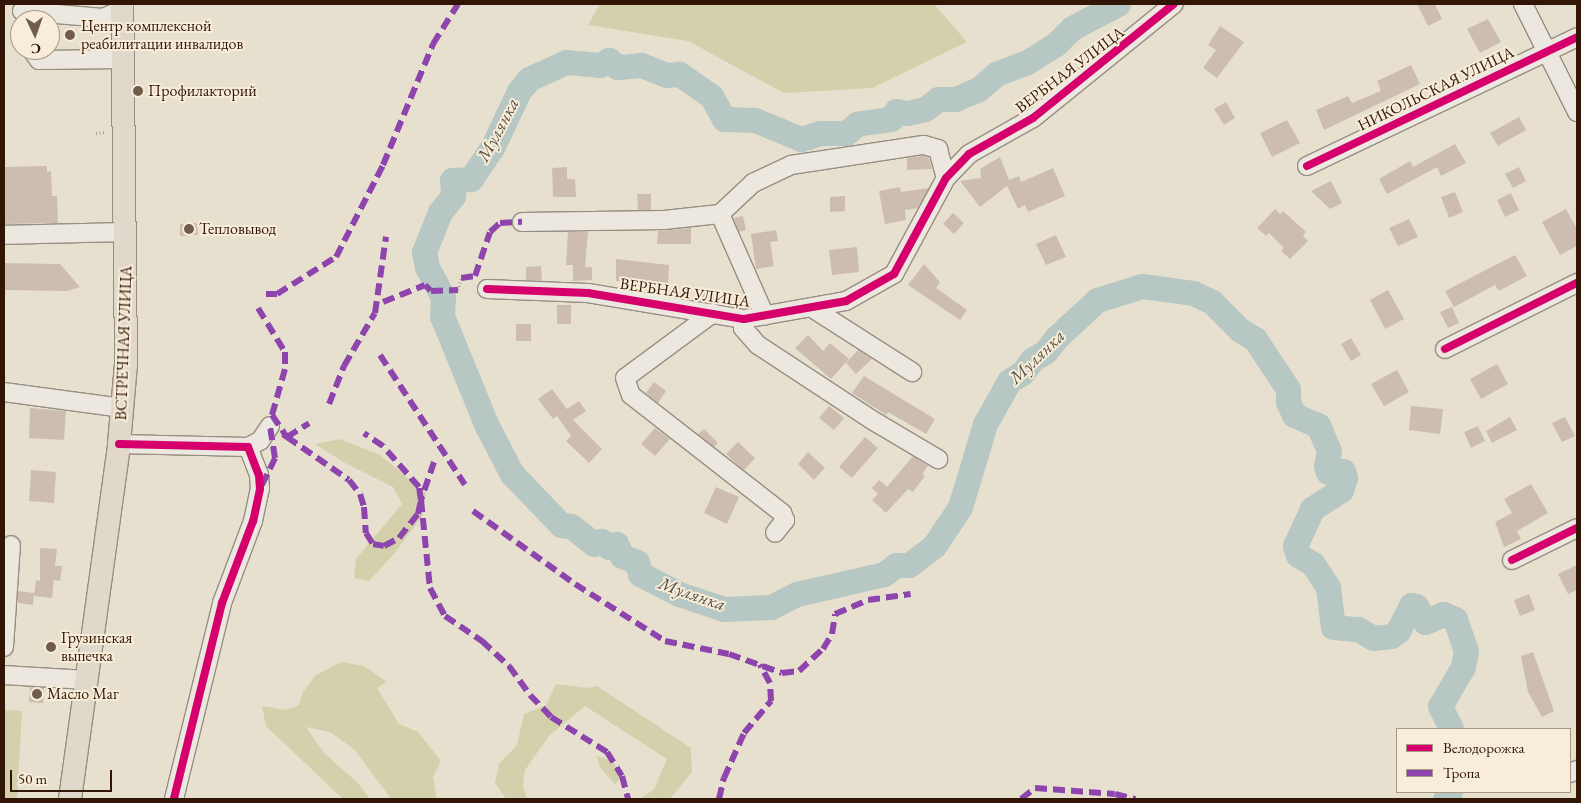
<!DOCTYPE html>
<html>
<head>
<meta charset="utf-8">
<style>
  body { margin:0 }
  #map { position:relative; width:1581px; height:803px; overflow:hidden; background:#e8e0ce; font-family:"EB Garamond",serif }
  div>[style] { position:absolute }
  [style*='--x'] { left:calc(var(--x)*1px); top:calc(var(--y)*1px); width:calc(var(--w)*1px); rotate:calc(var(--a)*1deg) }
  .green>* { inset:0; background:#d3d0ab }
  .river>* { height:25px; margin:-12.5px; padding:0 12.5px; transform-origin:12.5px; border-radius:12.5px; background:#b6c7c4 }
  .building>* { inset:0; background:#cdbdb0 }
  .path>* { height:2.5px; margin-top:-1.25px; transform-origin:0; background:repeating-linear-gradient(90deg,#a7a199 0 1px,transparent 0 3.5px) }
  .roads { filter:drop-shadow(1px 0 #968e82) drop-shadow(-1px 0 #968e82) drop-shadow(0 1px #968e82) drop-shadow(0 -1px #968e82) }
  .minor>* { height:18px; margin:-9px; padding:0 9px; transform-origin:9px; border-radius:9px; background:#ece8e0 }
  .major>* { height:22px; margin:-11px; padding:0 11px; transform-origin:11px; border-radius:11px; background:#e0d8ca }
  .quiet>* { height:6px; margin-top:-3px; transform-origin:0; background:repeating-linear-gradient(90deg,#8e44ad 0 12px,transparent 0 18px) }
  .cycleway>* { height:8px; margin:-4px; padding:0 4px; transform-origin:4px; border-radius:4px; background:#d6006c }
  .dots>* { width:14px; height:14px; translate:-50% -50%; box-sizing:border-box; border:2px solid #f7edd9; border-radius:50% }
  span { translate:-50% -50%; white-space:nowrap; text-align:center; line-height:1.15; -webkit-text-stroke:4px #f7edd9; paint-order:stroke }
  .poi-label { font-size:16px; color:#311505 }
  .left { translate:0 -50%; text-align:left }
  .street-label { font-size:16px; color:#311505 }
  .water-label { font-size:18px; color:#584f46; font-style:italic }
  .frame { position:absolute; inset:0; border:5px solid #311505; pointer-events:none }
  .legend { position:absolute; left:1396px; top:728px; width:175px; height:65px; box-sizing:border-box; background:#f7edd9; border:1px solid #a89784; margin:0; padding:6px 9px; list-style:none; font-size:15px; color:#311505 }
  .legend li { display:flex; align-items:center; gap:10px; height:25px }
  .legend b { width:25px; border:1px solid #a89784 }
  .north { position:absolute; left:10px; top:10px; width:50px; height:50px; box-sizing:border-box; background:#f7edd9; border:1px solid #a89784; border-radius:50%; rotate:177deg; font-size:14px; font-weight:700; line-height:20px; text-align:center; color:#311505 }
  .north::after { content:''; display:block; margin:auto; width:18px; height:22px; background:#715c4b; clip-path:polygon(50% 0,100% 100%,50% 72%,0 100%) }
  .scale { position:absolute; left:10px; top:770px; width:102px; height:22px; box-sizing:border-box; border:2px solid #311505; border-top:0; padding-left:6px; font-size:15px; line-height:18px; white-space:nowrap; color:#311505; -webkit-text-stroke:4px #f7edd9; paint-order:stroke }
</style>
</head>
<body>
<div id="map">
  <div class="green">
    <div style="clip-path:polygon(600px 4px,934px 4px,967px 42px,872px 88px,784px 93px,688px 41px,588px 25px)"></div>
    <div style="clip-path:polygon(340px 439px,380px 455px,426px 493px,423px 515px,393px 555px,369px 581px,354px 578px,356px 559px,402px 504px,393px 487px,345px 463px,315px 444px)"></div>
    <div style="clip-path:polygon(341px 662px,364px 666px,387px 682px,377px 688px,399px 724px,418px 732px,441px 761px,433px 777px,437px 799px,391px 799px,355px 750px,330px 732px,306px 727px,324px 753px,358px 783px,370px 799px,343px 799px,266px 726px,262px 706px,286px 710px,299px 705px,303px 692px,316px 675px)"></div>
    <div style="clip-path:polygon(556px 684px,587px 688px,597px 686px,691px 748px,692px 772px,670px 799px,642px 798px,654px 789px,667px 759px,585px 706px,549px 736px,525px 770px,523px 786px,527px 799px,506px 799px,495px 783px,499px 764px,517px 745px,524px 714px,546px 705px)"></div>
    <div style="clip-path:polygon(4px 710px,22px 711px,17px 799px,4px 799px)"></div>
    <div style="clip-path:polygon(596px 756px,613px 761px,622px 776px,615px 784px,601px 769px)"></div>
  </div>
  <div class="river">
    <div style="--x:1118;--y:4;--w:52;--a:152.4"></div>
    <div style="--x:1072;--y:28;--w:23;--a:135"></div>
    <div style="--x:1056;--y:44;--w:34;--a:148"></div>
    <div style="--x:1027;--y:62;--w:33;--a:159"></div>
    <div style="--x:996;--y:74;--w:23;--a:139"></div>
    <div style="--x:979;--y:89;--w:25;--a:157"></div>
    <div style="--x:956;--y:99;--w:18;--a:180"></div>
    <div style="--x:938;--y:99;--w:16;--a:142"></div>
    <div style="--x:925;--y:109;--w:18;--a:167"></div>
    <div style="--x:907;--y:113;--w:11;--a:-170"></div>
    <div style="--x:896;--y:111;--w:9;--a:122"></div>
    <div style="--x:891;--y:119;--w:34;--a:172"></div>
    <div style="--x:857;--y:124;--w:14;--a:141"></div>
    <div style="--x:846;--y:133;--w:26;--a:180"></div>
    <div style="--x:820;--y:133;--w:20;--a:162"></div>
    <div style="--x:801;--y:139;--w:50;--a:-157.6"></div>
    <div style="--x:755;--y:120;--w:31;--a:-178"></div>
    <div style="--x:724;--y:119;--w:26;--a:-119"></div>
    <div style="--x:711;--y:96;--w:39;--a:-145"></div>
    <div style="--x:679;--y:74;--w:13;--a:176"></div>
    <div style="--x:666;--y:75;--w:27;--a:-158"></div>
    <div style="--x:641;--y:65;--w:24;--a:175"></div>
    <div style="--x:617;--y:67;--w:11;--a:-139"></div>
    <div style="--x:609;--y:60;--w:10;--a:151"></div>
    <div style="--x:600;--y:65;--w:34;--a:-175"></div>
    <div style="--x:566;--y:62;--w:41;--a:155.3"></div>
    <div style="--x:529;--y:79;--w:16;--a:130"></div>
    <div style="--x:519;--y:91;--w:61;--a:115.3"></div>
    <div style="--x:493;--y:146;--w:40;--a:124"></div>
    <div style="--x:471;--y:179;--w:19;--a:177"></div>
    <div style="--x:452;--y:180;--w:16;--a:86"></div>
    <div style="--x:453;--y:196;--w:21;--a:129"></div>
    <div style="--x:440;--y:212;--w:43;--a:111.8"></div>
    <div style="--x:424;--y:252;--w:15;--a:79"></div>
    <div style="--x:427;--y:267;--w:34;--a:62"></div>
    <div style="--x:443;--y:297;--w:19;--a:93"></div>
    <div style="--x:442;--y:316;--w:119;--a:67.8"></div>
    <div style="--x:487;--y:426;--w:54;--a:62.5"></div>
    <div style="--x:512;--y:474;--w:71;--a:46.1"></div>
    <div style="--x:561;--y:525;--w:10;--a:6"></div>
    <div style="--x:571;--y:526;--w:29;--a:38"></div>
    <div style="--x:594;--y:544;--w:8;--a:-23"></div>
    <div style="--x:601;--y:541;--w:10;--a:37"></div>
    <div style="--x:609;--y:547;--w:8;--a:-23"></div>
    <div style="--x:616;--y:544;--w:13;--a:63"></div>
    <div style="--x:622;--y:556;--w:16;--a:22"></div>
    <div style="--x:637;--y:562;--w:12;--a:76"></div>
    <div style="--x:640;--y:574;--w:44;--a:27.1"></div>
    <div style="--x:679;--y:594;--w:47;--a:18.4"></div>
    <div style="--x:724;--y:609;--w:47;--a:-2.4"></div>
    <div style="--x:771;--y:607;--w:29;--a:-27"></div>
    <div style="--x:797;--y:594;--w:89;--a:-12.9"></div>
    <div style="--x:884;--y:574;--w:15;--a:-37"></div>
    <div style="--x:896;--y:565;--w:13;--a:0"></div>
    <div style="--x:909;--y:565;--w:31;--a:-37"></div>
    <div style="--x:934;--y:546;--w:47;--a:-56.3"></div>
    <div style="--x:960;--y:507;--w:87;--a:-73.2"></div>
    <div style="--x:985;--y:424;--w:49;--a:-60.8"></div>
    <div style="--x:1009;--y:381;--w:15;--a:-32"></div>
    <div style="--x:1022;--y:373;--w:18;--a:-52"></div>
    <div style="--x:1033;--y:359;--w:14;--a:-30"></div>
    <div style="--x:1045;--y:352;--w:19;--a:-51"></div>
    <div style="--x:1057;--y:337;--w:54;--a:-42.8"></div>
    <div style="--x:1097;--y:300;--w:47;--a:-17.3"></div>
    <div style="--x:1142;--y:286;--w:51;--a:7.8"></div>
    <div style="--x:1193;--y:293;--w:21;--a:25"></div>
    <div style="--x:1212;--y:302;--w:40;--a:45"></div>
    <div style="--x:1240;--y:330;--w:17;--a:31"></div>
    <div style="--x:1255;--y:339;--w:60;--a:56.6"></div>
    <div style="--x:1288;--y:389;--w:13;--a:90"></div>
    <div style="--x:1288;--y:402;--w:14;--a:65"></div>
    <div style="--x:1294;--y:415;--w:26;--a:23"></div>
    <div style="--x:1318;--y:425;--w:28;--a:67"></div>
    <div style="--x:1329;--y:451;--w:15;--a:101"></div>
    <div style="--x:1326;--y:466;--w:6;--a:72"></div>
    <div style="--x:1328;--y:472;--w:15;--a:-4"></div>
    <div style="--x:1343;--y:471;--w:7;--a:74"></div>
    <div style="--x:1345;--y:478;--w:13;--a:108"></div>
    <div style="--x:1341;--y:490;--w:35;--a:147"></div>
    <div style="--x:1312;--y:509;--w:41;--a:114.7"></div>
    <div style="--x:1295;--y:546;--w:9;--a:72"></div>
    <div style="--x:1298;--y:555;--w:17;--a:31"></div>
    <div style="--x:1313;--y:564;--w:27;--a:57"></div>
    <div style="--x:1328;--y:587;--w:40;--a:82.9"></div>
    <div style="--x:1333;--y:627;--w:25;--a:5"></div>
    <div style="--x:1358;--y:629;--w:17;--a:31"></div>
    <div style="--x:1373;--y:638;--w:18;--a:-6"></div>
    <div style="--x:1391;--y:636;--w:9;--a:-36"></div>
    <div style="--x:1398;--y:631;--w:29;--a:-63"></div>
    <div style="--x:1411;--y:605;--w:5;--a:11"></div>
    <div style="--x:1416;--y:606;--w:18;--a:61"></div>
    <div style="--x:1425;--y:622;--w:20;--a:-24"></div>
    <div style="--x:1443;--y:614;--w:13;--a:23"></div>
    <div style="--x:1455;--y:619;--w:34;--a:71"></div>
    <div style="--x:1466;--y:651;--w:16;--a:101"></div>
    <div style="--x:1463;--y:667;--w:45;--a:120.5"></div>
    <div style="--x:1440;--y:706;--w:25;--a:64"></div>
    <div style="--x:1445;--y:799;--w:9;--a:-54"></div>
  </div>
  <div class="building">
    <div style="clip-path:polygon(1417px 4px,1435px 4px,1442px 19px,1428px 26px)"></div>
    <div style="clip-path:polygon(1488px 19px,1501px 42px,1480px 53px,1467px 29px)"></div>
    <div style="clip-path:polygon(1220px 26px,1244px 42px,1217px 78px,1203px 68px,1216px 50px,1208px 45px)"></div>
    <div style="clip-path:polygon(1411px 65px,1420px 84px,1324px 130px,1316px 110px,1348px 96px,1352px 103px,1381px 91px,1377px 81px)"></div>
    <div style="clip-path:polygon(1226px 102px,1235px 118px,1224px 125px,1214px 109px)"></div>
    <div style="clip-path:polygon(1519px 117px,1526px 130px,1498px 146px,1490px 133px)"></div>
    <div style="clip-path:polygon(1287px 120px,1300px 143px,1272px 157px,1260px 133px)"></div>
    <div style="clip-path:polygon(1455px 144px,1466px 163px,1441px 176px,1437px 167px,1387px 194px,1379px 179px,1410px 161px,1413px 167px)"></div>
    <div style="clip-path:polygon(923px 156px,929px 158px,932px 169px,907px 170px,907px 158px)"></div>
    <div style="clip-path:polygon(1000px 157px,1009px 180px,1019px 176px,1021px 182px,1053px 168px,1065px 196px,1028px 212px,1025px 205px,1018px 209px,1007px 186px,980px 207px,960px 181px,981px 178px,980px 169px)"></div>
    <div style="clip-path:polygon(47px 166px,47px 172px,51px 171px,52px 196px,57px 196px,58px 223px,4px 224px,4px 167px)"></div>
    <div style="clip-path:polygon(567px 167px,567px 179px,575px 179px,576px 197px,553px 197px,552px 168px)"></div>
    <div style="clip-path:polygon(1519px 167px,1526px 181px,1513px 188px,1505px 174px)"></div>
    <div style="clip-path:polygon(1331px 181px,1342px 203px,1330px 209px,1311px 191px)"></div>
    <div style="clip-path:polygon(900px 187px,901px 192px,929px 188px,918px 208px,905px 210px,906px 220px,885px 224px,879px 191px)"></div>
    <div style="clip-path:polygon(1455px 192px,1463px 212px,1449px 218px,1441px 197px)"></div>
    <div style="clip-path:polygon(1511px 193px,1519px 210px,1505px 217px,1497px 200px)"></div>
    <div style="clip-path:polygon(637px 194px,651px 194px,651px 210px,638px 210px)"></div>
    <div style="clip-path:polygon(845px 196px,845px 211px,830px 212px,830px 197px)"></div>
    <div style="clip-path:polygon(1275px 209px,1280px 214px,1283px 211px,1306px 232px,1303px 236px,1308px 241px,1290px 259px,1281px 251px,1284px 248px,1269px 233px,1266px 236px,1257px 228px)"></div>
    <div style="clip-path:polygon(1566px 209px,1577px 229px,1577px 246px,1560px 255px,1542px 222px)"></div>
    <div style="clip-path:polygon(953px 213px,964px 223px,954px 234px,943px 224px)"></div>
    <div style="clip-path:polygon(743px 216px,746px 230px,739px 232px,733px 218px)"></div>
    <div style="clip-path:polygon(1409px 219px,1418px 237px,1398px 246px,1389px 228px)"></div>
    <div style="clip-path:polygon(197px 223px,198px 235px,180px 236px,180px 224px)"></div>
    <div style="clip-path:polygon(691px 228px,691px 244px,657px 244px,658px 231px)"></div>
    <div style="clip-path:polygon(776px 230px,778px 241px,770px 242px,774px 266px,756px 269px,751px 234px)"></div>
    <div style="clip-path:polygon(568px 232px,588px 232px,585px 267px,592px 267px,592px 280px,573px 281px,573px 265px,566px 265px)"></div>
    <div style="clip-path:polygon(1056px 235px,1066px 257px,1046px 265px,1036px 244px)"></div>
    <div style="clip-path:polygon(857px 247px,859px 272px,832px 275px,829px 250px)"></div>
    <div style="clip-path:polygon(1515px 255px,1527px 276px,1499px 291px,1495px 285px,1454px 307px,1445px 291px)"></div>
    <div style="clip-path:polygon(616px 259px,669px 265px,668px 286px,635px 287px,636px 281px,616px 281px)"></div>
    <div style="clip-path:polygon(4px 263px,60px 264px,80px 287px,67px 291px,4px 290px)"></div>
    <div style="clip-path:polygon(924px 264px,940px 282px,936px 288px,967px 310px,960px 320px,908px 285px)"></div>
    <div style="clip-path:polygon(541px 266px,542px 281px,526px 280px,526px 267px)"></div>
    <div style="clip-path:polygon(702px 289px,714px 289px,714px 303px,703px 301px)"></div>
    <div style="clip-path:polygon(1388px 290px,1404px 319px,1385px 329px,1370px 300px)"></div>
    <div style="clip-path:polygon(557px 305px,571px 305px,571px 324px,557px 324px)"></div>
    <div style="clip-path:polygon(1452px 307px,1459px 323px,1448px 328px,1440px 312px)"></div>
    <div style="clip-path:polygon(516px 324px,531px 324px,531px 341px,516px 341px)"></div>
    <div style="clip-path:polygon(808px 335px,823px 351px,830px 343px,849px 359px,831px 379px,795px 348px)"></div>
    <div style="clip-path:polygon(1351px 338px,1361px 355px,1351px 361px,1341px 344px)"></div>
    <div style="clip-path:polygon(858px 350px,872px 359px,856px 374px,846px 363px)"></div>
    <div style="clip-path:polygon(1497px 364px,1508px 384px,1481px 399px,1470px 379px)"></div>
    <div style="clip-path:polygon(1397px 370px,1409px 392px,1384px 406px,1371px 384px)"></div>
    <div style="clip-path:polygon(864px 376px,935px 419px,926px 434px,888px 412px,886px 415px,852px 393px)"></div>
    <div style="clip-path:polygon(654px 382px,666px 391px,658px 403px,646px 393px)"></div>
    <div style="clip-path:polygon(552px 389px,567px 409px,579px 401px,586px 411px,573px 420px,602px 449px,589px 463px,566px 441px,571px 436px,557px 416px,553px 419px,538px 399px)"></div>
    <div style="clip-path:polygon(829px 406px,844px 418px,834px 430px,819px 418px)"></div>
    <div style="clip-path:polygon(1411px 406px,1443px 409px,1440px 434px,1409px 430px)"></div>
    <div style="clip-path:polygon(30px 408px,66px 411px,64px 440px,29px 438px)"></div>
    <div style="clip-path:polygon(1510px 417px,1517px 430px,1492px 443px,1486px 431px)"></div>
    <div style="clip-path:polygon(1565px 417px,1575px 436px,1562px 442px,1552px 423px)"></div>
    <div style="clip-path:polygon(1478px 426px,1485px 441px,1471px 448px,1464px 432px)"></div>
    <div style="clip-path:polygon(655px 428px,670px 439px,655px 456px,641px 444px)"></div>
    <div style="clip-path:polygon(704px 429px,718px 443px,714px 447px,698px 434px)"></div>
    <div style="clip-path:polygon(865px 437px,878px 448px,852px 478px,839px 467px)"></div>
    <div style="clip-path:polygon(738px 442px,755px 458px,744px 470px,726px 454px)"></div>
    <div style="clip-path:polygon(808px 452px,825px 468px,814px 480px,798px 464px)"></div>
    <div style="clip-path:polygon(913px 456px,928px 466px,922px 474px,925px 476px,913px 492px,908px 489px,886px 513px,872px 500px,878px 494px,872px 488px,879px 480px,887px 487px)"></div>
    <div style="clip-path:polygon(31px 470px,56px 472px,54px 503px,29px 501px)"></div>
    <div style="clip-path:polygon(1531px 484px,1548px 513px,1517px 531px,1521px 539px,1504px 547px,1495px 522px,1512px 513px,1504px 499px)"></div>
    <div style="clip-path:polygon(716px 487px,739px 497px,727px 524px,704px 513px)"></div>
    <div style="clip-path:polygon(40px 548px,57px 549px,55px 566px,62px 566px,60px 581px,54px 580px,52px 598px,34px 596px,36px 580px,40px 581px)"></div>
    <div style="clip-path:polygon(1577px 565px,1577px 590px,1568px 594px,1558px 574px)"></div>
    <div style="clip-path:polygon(18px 591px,34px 593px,33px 605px,18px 603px)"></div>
    <div style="clip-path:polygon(1529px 594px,1535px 610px,1520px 616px,1514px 600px)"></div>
    <div style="clip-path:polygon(1533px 652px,1554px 711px,1542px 717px,1528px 692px,1521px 656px)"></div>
    <div style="clip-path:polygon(30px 687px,44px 688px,43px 703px,29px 702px)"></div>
  </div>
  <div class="path">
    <div style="--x:96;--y:133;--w:10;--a:-6"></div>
    <div style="--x:458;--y:290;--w:12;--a:-76"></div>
  </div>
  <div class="roads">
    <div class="minor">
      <div style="--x:1523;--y:4;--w:121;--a:63.4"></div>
      <div style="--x:22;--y:11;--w:81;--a:4.9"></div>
      <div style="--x:103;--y:18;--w:20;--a:-24"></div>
      <div style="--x:32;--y:50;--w:12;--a:55"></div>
      <div style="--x:39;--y:60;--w:83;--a:-0.7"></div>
      <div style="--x:1307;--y:166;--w:299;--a:-25.5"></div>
      <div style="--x:720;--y:214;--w:111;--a:66.2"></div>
      <div style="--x:522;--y:222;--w:142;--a:-0.8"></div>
      <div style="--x:664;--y:220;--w:56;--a:-6.1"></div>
      <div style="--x:720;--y:214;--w:45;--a:-43.2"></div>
      <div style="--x:753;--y:183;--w:42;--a:-25.3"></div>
      <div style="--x:791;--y:165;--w:134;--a:-8.6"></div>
      <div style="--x:924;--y:145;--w:15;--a:16"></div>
      <div style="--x:938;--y:149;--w:30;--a:75"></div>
      <div style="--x:4;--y:235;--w:123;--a:-1.4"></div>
      <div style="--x:487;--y:289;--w:101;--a:2.3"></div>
      <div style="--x:588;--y:293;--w:158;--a:9.5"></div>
      <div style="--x:744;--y:319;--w:104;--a:-10"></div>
      <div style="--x:846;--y:301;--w:55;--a:-29.4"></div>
      <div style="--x:894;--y:274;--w:109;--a:-61.6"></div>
      <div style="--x:946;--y:178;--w:33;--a:-46"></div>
      <div style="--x:969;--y:154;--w:73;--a:-29.4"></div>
      <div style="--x:1033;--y:118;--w:181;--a:-39"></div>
      <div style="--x:812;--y:308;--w:119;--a:32.6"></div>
      <div style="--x:713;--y:313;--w:109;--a:143.5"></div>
      <div style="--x:625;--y:378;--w:18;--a:71"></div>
      <div style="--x:631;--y:395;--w:192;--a:38"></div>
      <div style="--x:782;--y:513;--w:8;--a:67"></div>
      <div style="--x:785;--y:520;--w:16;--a:128"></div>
      <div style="--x:744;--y:319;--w:9;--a:96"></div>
      <div style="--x:743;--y:328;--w:23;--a:49"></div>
      <div style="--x:758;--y:345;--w:136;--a:33.3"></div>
      <div style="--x:872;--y:420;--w:77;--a:30.6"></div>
      <div style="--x:1445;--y:349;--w:148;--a:-26.6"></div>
      <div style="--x:4;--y:392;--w:120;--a:7.7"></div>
      <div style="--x:119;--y:444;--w:129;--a:1.3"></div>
      <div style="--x:248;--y:447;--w:13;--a:-27"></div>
      <div style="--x:260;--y:441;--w:18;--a:-56"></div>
      <div style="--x:1512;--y:560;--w:72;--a:-26.2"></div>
      <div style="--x:4;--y:647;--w:102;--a:-86.1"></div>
      <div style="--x:4;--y:675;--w:83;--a:3.4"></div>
      <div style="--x:1570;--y:773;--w:8;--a:-23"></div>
      <div style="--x:174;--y:799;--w:202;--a:-76.2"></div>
      <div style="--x:222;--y:603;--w:88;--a:-69.3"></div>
      <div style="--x:253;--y:521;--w:33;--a:-78"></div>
      <div style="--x:260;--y:489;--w:14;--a:-94"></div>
      <div style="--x:259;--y:475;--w:30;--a:-111"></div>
    </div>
    <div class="major">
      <div style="--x:70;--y:799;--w:358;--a:-82.1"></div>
      <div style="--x:119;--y:444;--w:80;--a:-85"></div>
      <div style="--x:126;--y:364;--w:360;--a:-90.6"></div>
    </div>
  </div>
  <div class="quiet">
    <div style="--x:475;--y:276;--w:46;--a:-71.2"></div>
    <div style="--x:490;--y:232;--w:13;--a:-42"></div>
    <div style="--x:500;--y:223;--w:22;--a:-3"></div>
    <div style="--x:461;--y:278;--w:14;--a:-8"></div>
    <div style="--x:266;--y:294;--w:11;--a:0"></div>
    <div style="--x:277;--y:294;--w:70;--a:-32.1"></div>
    <div style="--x:336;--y:257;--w:103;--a:-62.9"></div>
    <div style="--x:383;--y:165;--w:131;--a:-67.5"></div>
    <div style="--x:433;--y:44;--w:47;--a:-58"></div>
    <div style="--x:383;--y:302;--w:45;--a:-22"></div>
    <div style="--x:425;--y:285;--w:8;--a:45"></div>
    <div style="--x:431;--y:291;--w:27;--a:-2"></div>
    <div style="--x:258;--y:308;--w:52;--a:58.5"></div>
    <div style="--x:285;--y:352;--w:17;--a:90"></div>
    <div style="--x:285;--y:369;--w:48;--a:105.8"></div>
    <div style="--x:272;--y:415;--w:27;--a:56"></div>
    <div style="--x:287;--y:437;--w:75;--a:34.7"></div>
    <div style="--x:349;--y:480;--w:18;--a:52"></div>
    <div style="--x:360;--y:494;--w:14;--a:73"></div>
    <div style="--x:364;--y:507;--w:26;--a:86"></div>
    <div style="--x:366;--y:533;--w:13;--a:58"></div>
    <div style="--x:373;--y:544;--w:11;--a:10"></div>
    <div style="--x:384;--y:546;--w:17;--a:-28"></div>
    <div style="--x:399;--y:538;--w:31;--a:-52"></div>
    <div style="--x:418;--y:514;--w:14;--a:-78"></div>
    <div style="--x:421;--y:500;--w:13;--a:-99"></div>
    <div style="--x:419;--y:487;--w:55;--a:-131.3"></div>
    <div style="--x:383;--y:446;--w:23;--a:-146"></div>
    <div style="--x:380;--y:355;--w:155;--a:56.8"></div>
    <div style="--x:329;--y:404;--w:41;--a:-68.5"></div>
    <div style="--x:344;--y:366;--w:61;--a:-59.7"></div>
    <div style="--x:375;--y:313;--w:77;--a:-81.8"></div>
    <div style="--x:283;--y:434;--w:5;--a:37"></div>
    <div style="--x:287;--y:437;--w:26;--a:-32"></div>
    <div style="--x:434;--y:462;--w:40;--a:108.9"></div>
    <div style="--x:421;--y:500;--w:88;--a:84.2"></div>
    <div style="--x:430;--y:588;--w:32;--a:62"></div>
    <div style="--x:445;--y:616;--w:45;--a:34"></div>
    <div style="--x:482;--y:641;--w:37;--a:43"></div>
    <div style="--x:509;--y:666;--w:36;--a:54"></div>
    <div style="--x:530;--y:695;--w:30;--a:46"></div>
    <div style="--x:551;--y:717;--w:66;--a:32"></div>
    <div style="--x:607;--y:752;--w:28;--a:58"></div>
    <div style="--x:622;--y:776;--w:24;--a:75"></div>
    <div style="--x:262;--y:485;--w:30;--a:-64"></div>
    <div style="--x:275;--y:458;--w:32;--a:-99"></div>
    <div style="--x:473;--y:511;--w:125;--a:35.6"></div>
    <div style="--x:575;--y:584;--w:107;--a:32.3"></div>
    <div style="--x:665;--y:641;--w:65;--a:11.5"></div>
    <div style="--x:729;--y:654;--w:56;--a:19.7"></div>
    <div style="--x:782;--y:673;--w:17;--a:-7"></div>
    <div style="--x:799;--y:671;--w:33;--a:-43"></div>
    <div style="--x:823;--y:649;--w:17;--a:-59"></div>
    <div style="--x:832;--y:634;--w:20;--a:-81"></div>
    <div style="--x:835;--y:614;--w:36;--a:-23"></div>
    <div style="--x:868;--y:600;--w:43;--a:-7.9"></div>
    <div style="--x:719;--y:799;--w:22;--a:-77"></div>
    <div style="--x:724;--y:778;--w:49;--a:-66"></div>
    <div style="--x:744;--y:733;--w:42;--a:-49.8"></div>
    <div style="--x:771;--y:701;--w:18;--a:-93"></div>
    <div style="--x:770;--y:683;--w:21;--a:-119"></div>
    <div style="--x:1021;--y:799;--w:18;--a:-38"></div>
    <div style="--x:1035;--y:788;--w:80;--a:4.3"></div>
    <div style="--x:1115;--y:794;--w:21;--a:14"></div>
  </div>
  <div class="cycleway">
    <div style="--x:1307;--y:166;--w:299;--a:-25.5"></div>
    <div style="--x:487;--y:289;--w:101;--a:2.3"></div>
    <div style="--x:588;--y:293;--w:158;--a:9.5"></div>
    <div style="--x:744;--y:319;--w:104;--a:-10"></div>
    <div style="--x:846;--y:301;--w:55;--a:-29.4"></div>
    <div style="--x:894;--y:274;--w:109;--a:-61.6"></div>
    <div style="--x:946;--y:178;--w:33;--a:-46"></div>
    <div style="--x:969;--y:154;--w:73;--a:-29.4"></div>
    <div style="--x:1033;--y:118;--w:181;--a:-39"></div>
    <div style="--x:1445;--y:349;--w:148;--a:-26.6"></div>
    <div style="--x:119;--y:444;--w:129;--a:1.3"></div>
    <div style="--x:248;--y:447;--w:30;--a:69"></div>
    <div style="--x:259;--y:475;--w:14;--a:86"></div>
    <div style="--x:260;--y:489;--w:33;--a:102"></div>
    <div style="--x:253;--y:521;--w:88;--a:110.7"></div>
    <div style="--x:222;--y:603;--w:202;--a:103.8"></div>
    <div style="--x:1512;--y:560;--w:72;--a:-26.2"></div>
  </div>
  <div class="dots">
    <div style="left:70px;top:35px;background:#715c4b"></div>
    <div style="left:138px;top:91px;background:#715c4b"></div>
    <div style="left:189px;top:229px;background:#715c4b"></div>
    <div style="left:51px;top:647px;background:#715c4b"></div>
    <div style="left:37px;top:694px;background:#715c4b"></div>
  </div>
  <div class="poi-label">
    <span class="left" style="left:81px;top:35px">Центр комплексной<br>реабилитации инвалидов</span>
    <span class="left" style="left:148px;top:91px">Профилакторий</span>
    <span class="left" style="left:199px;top:229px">Тепловывод</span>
    <span class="left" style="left:61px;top:647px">Грузинская<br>выпечка</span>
    <span class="left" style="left:47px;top:694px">Масло Маг</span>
  </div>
  <div class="street-label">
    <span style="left:1070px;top:70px;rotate:-37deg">ВЕРБНАЯ УЛИЦА</span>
    <span style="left:1436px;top:89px;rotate:-26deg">НИКОЛЬСКАЯ УЛИЦА</span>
    <span style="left:685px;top:293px;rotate:8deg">ВЕРБНАЯ УЛИЦА</span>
    <span style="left:124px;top:343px;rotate:-88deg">ВСТРЕЧНАЯ УЛИЦА</span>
  </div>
  <div class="water-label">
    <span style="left:498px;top:130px;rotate:-62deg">Мулянка</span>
    <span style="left:1037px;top:357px;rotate:-44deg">Мулянка</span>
    <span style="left:692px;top:594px;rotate:19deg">Мулянка</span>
  </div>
  <div class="frame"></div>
  <ul class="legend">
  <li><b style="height:6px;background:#d6006c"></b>Велодорожка</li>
  <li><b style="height:6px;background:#8e44ad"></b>Тропа</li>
  </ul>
  <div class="north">С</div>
  <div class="scale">50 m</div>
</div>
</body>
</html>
